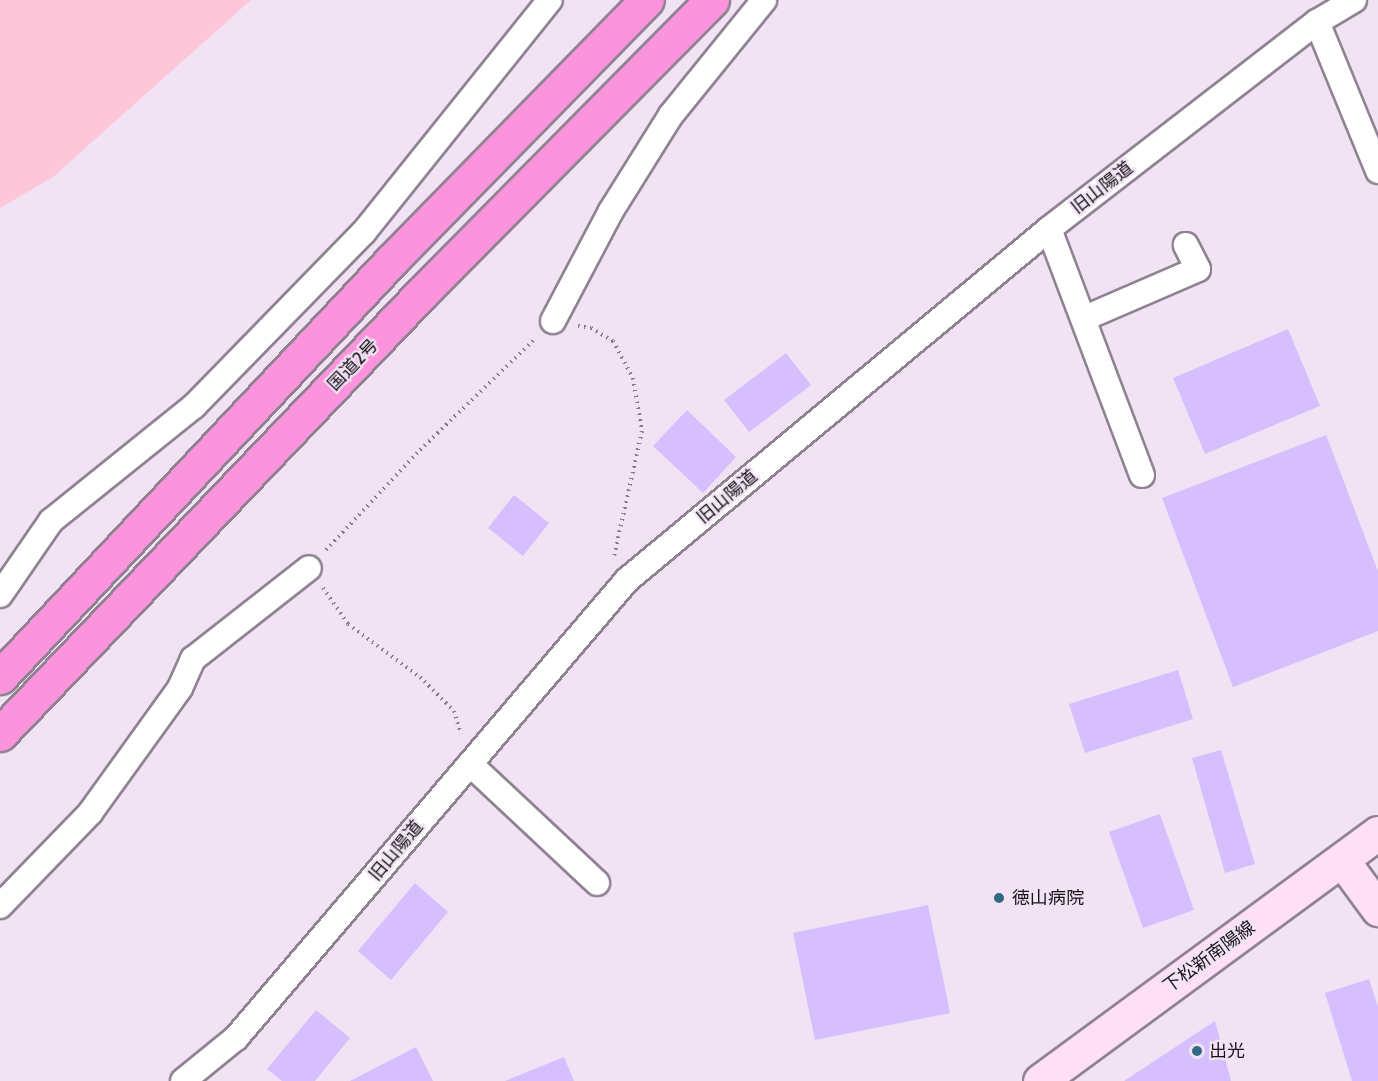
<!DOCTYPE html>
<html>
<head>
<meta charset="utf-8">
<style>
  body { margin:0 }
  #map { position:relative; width:1378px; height:1081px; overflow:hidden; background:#f1e3f4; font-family:Cabin,"Noto Sans JP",sans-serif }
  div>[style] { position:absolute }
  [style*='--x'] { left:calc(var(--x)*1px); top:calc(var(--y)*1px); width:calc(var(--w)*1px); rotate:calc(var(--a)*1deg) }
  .green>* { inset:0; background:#fec7d9 }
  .building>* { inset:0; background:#d6beff }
  .path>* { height:4px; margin-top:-2px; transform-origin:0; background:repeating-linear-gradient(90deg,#857b87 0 1.5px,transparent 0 6px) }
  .roads { filter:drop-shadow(2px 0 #8f8392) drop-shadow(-2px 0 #8f8392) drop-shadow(0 2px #8f8392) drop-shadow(0 -2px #8f8392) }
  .street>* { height:24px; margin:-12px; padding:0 12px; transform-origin:12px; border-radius:12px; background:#fff }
  .secondary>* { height:33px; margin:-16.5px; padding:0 16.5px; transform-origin:16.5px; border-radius:16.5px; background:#fedff5 }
  .highway>* { height:33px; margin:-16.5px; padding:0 16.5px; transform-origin:16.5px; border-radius:16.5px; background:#fc93dd }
  .dots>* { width:16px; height:16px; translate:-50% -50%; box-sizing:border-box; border:3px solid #f1e3f4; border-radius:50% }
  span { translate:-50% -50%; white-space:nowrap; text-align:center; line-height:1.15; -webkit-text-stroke:4.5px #f1e3f4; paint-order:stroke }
  .street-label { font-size:18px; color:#181319 }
  .poi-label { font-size:18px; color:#181319 }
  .left { translate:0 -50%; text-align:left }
</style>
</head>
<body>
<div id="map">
  <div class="green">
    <div style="clip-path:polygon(0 0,251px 0,53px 177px,0 208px)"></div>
  </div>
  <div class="building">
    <div style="clip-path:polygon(1288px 329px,1320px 406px,1205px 454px,1173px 378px)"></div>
    <div style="clip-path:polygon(786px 353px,811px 385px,749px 432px,724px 400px)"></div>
    <div style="clip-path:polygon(687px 410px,736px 457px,703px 493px,653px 446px)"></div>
    <div style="clip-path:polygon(1326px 435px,1378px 571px,1378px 631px,1233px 687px,1162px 498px)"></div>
    <div style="clip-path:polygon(514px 495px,549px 523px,523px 556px,488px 528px)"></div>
    <div style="clip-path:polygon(1178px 670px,1193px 719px,1085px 753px,1069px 704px)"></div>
    <div style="clip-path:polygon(1221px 750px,1255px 864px,1225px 873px,1192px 758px)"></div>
    <div style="clip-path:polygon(1160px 814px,1194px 910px,1143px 928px,1109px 832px)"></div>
    <div style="clip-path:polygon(415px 883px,448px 912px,391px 980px,358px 951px)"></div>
    <div style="clip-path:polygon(928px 905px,950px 1013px,815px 1040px,793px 933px)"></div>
    <div style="clip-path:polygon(1369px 979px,1378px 1007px,1378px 1081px,1352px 1081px,1325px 993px)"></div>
    <div style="clip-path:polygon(316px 1010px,350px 1038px,315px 1081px,282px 1081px,267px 1069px)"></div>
    <div style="clip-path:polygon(1215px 1021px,1231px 1081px,1124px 1081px)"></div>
    <div style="clip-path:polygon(416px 1047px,433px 1081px,350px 1081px)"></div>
    <div style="clip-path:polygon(564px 1057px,574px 1081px,505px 1081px)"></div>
  </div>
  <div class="path">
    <div style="--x:578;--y:326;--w:13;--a:9"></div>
    <div style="--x:591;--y:328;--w:26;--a:31"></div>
    <div style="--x:613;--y:341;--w:42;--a:61.6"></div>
    <div style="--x:633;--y:378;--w:54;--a:80.4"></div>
    <div style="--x:642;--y:431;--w:128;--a:102.6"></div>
    <div style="--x:326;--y:550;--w:137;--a:-46.8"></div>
    <div style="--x:420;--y:450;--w:161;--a:-44"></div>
    <div style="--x:323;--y:588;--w:44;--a:55.2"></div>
    <div style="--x:348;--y:624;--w:89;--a:36.4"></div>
    <div style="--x:420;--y:677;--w:48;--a:45"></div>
    <div style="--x:454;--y:711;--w:24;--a:73"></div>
  </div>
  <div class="roads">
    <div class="street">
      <div style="--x:1317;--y:22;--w:161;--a:67.7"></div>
      <div style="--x:1049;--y:229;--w:263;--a:69.3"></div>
      <div style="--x:1085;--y:318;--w:123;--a:-23.4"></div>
      <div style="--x:1198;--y:269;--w:27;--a:-117"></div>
      <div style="--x:553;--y:321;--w:124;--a:-62.2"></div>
      <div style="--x:611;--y:211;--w:113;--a:-58"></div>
      <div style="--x:671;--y:115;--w:148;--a:-51"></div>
      <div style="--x:0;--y:595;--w:90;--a:-55.4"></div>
      <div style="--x:51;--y:521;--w:184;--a:-38.8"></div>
      <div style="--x:194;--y:406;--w:243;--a:-45.7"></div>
      <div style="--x:364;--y:232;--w:297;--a:-51.3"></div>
      <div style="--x:470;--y:764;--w:174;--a:43.1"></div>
      <div style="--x:0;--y:906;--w:129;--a:-45.9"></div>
      <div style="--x:90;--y:813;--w:154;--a:-54.2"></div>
      <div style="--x:180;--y:688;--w:32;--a:-66"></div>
      <div style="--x:193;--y:659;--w:147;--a:-38.1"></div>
      <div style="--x:183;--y:1081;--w:68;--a:-39.1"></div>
      <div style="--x:236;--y:1038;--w:602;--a:-49.51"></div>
      <div style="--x:627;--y:580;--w:549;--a:-39.75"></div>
      <div style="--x:1049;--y:229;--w:339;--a:-37.7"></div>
      <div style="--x:1317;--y:22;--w:43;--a:-30.7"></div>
    </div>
    <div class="secondary">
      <div style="--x:1342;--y:860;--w:61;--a:53.7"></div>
      <div style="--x:1040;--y:1081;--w:419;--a:-36.3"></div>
    </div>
    <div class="highway">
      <div style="--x:0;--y:677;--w:572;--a:-46.77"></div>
      <div style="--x:392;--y:260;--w:364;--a:-45.6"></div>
      <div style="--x:0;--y:734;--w:608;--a:-46.27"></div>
      <div style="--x:420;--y:295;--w:415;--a:-45.3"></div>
    </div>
  </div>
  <div class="dots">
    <div style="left:999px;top:898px;background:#2f6b82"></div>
    <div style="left:1197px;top:1051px;background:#2f6b82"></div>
  </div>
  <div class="street-label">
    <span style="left:1102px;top:188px;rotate:-38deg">旧山陽道</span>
    <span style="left:353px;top:365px;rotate:-46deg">国道2号</span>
    <span style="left:727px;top:497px;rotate:-40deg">旧山陽道</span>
    <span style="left:396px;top:851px;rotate:-50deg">旧山陽道</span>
    <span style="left:1209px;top:957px;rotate:-36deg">下松新南陽線</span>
  </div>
  <div class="poi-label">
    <span class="left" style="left:1012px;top:898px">徳山病院</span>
    <span class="left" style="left:1209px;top:1051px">出光</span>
  </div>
</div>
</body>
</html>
